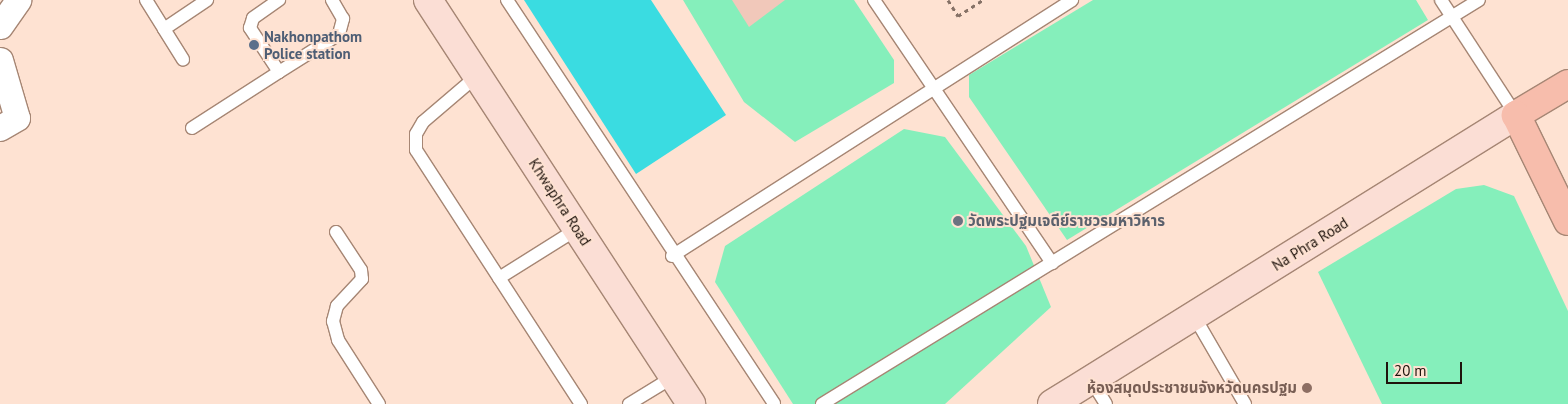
<!DOCTYPE html>
<html>
<head>
<meta charset="utf-8">
<style>
  body { margin:0 }
  #map { position:relative; width:1568px; height:404px; overflow:hidden; background:#fee2d2; font-family:"PT Sans","Noto Sans Thai",sans-serif }
  div>[style] { position:absolute }
  [style*='--x'] { left:calc(var(--x)*1px); top:calc(var(--y)*1px); width:calc(var(--w)*1px); rotate:calc(var(--a)*1deg) }
  .green>* { inset:0; background:#85efbb }
  .water>* { inset:0; background:#3adce1 }
  .building>* { inset:0; background:#f1c8ba }
  .path>* { height:3px; margin-top:-1.5px; transform-origin:0; background:repeating-linear-gradient(90deg,#857166 0 4px,transparent 0 8px) }
  .roads { filter:drop-shadow(1px 0 #a68674) drop-shadow(-1px 0 #a68674) drop-shadow(0 1px #a68674) drop-shadow(0 -1px #a68674) }
  .lane>* { height:12px; margin:-6px; padding:0 6px; transform-origin:6px; border-radius:6px; background:#fff }
  .street>* { height:25px; margin:-12.5px; padding:0 12.5px; transform-origin:12.5px; border-radius:12.5px; background:#fff }
  .secondary>* { height:28px; margin:-14px; padding:0 14px; transform-origin:14px; border-radius:14px; background:#fbded5 }
  .primary>* { height:28px; margin:-14px; padding:0 14px; transform-origin:14px; border-radius:14px; background:#f7bdac }
  .dots>* { width:14px; height:14px; translate:-50% -50%; box-sizing:border-box; border:2px solid #fee2d2; border-radius:50% }
  span { translate:-50% -50%; white-space:nowrap; text-align:center; line-height:1.15; -webkit-text-stroke:4px #fee2d2; paint-order:stroke }
  .service-label { font-size:15px; color:#4e5e75; font-weight:700 }
  .left { translate:0 -50%; text-align:left }
  .street-label { font-size:15px; color:#1f130c }
  .worship-label { font-size:15px; color:#5b616d; font-weight:700 }
  .education-label { font-size:15px; color:#785e54; font-weight:700 }
  .right { translate:-100% -50%; text-align:right }
  .scale { position:absolute; left:1386px; top:362px; width:76px; height:22px; box-sizing:border-box; border:2px solid #1f130c; border-top:0; padding-left:6px; font-size:15px; line-height:18px; white-space:nowrap; color:#1f130c; -webkit-text-stroke:4px #fee2d2; paint-order:stroke }
</style>
</head>
<body>
<div id="map">
  <div class="green">
    <div style="clip-path:polygon(683px 0,854px 0,894px 60px,894px 83px,795px 142px,744px 102px)"></div>
    <div style="clip-path:polygon(1093px 0,1416px 0,1428px 20px,1067px 240px,969px 97px,969px 75px)"></div>
    <div style="clip-path:polygon(904px 129px,945px 137px,1026px 246px,1051px 307px,945px 404px,793px 404px,715px 282px,725px 246px)"></div>
    <div style="clip-path:polygon(1484px 185px,1514px 196px,1568px 311px,1568px 404px,1382px 404px,1318px 272px,1456px 189px)"></div>
  </div>
  <div class="water">
    <div style="clip-path:polygon(524px 0,651px 0,726px 115px,636px 174px)"></div>
  </div>
  <div class="building">
    <div style="clip-path:polygon(732px 0,785px 0,749px 27px)"></div>
  </div>
  <div class="path">
    <div style="--x:948;--y:0;--w:19;--a:58"></div>
    <div style="--x:958;--y:16;--w:30;--a:-33"></div>
  </div>
  <div class="roads">
    <div class="lane">
      <div style="--x:146;--y:0;--w:34;--a:58"></div>
      <div style="--x:164;--y:29;--w:52;--a:-34"></div>
      <div style="--x:507;--y:0;--w:484;--a:56.5"></div>
      <div style="--x:874;--y:0;--w:318;--a:55.9"></div>
      <div style="--x:1441;--y:0;--w:137;--a:56.9"></div>
      <div style="--x:164;--y:29;--w:36;--a:58"></div>
      <div style="--x:279;--y:72;--w:71;--a:-32.3"></div>
      <div style="--x:339;--y:34;--w:16;--a:-75"></div>
      <div style="--x:343;--y:19;--w:22;--a:-120"></div>
      <div style="--x:478;--y:75;--w:72;--a:139.5"></div>
      <div style="--x:423;--y:122;--w:14;--a:120"></div>
      <div style="--x:416;--y:134;--w:16;--a:90"></div>
      <div style="--x:416;--y:150;--w:303;--a:57"></div>
      <div style="--x:192;--y:128;--w:103;--a:-32.8"></div>
      <div style="--x:279;--y:72;--w:53;--a:-123.4"></div>
      <div style="--x:250;--y:28;--w:10;--a:-73"></div>
      <div style="--x:253;--y:18;--w:32;--a:-35"></div>
      <div style="--x:336;--y:232;--w:45;--a:56.7"></div>
      <div style="--x:361;--y:270;--w:9;--a:84"></div>
      <div style="--x:362;--y:279;--w:37;--a:133"></div>
      <div style="--x:337;--y:306;--w:16;--a:105"></div>
      <div style="--x:333;--y:321;--w:20;--a:75"></div>
      <div style="--x:338;--y:340;--w:76;--a:57.4"></div>
      <div style="--x:672;--y:256;--w:475;--a:-32.6"></div>
      <div style="--x:499;--y:278;--w:92;--a:-32.1"></div>
      <div style="--x:1194;--y:316;--w:102;--a:59.9"></div>
      <div style="--x:1091;--y:380;--w:28;--a:58"></div>
      <div style="--x:629;--y:404;--w:52;--a:-31.5"></div>
      <div style="--x:822;--y:404;--w:771;--a:-31.59"></div>
    </div>
    <div class="street">
      <div style="--x:0;--y:26;--w:32;--a:-55"></div>
      <div style="--x:0;--y:60;--w:60;--a:73.7"></div>
      <div style="--x:17;--y:118;--w:20;--a:150"></div>
    </div>
    <div class="secondary">
      <div style="--x:428;--y:0;--w:482;--a:56.9"></div>
      <div style="--x:1052;--y:404;--w:547;--a:-31.92"></div>
    </div>
    <div class="primary">
      <div style="--x:1568;--y:84;--w:61;--a:149.2"></div>
      <div style="--x:1516;--y:115;--w:118;--a:63.9"></div>
    </div>
  </div>
  <div class="dots">
    <div style="left:254px;top:45px;background:#5c6f8a"></div>
    <div style="left:958px;top:221px;background:#6b7280"></div>
    <div style="left:1307px;top:388px;background:#8d6e63"></div>
  </div>
  <div class="service-label">
    <span class="left" style="left:264px;top:45px">Nakhonpathom<br>Police station</span>
  </div>
  <div class="street-label">
    <span style="left:560px;top:202px;rotate:57deg">Khwaphra Road</span>
    <span style="left:1310px;top:244px;rotate:-32deg">Na Phra Road</span>
  </div>
  <div class="worship-label">
    <span class="left" style="left:968px;top:221px">วัดพระปฐมเจดีย์ราชวรมหาวิหาร</span>
  </div>
  <div class="education-label">
    <span class="right" style="left:1297px;top:388px">ห้องสมุดประชาชนจังหวัดนครปฐม</span>
  </div>
  <div class="scale">20 m</div>
</div>
</body>
</html>
